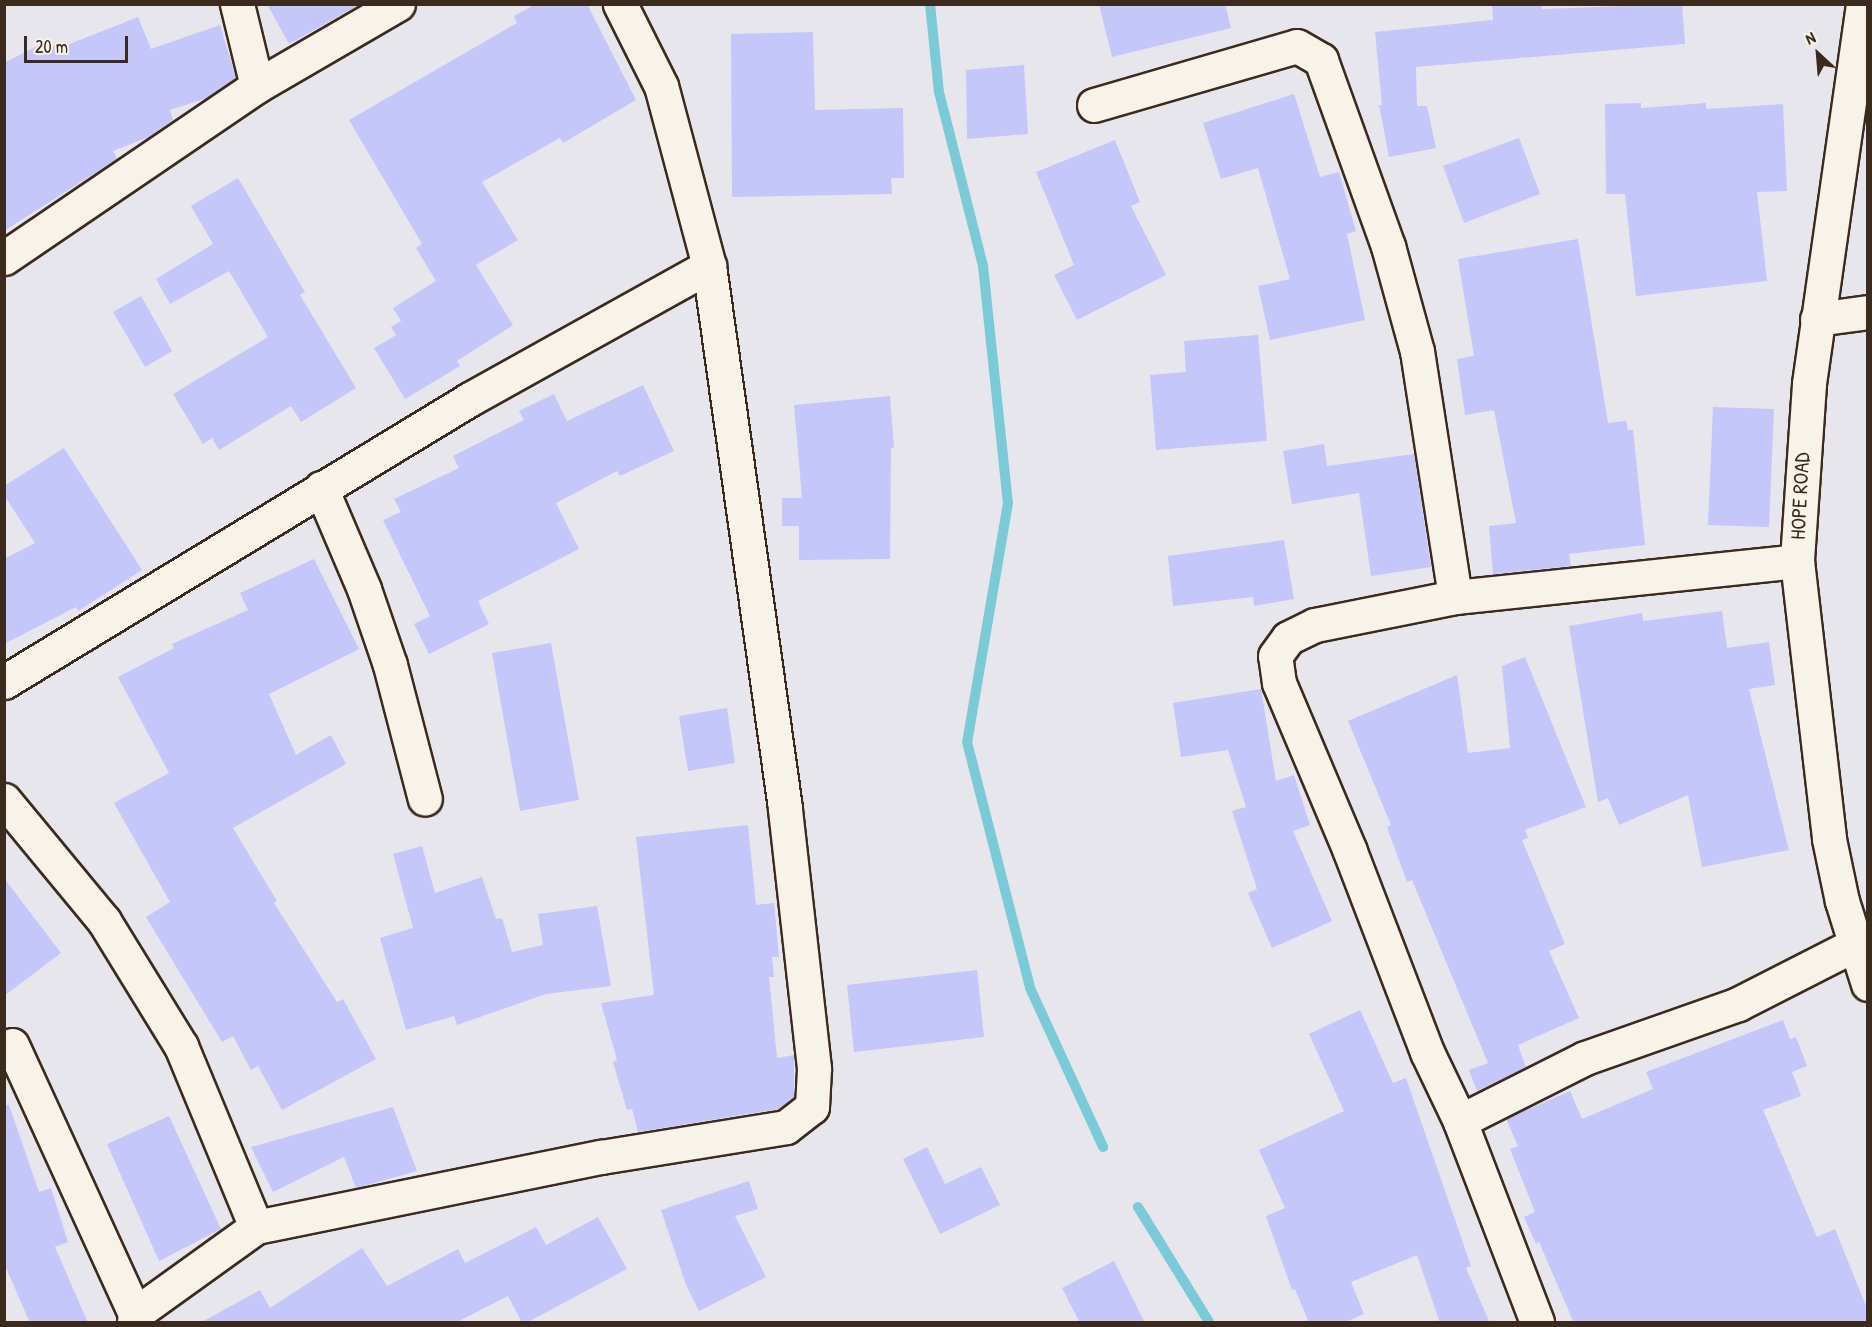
<!DOCTYPE html>
<html>
<head>
<meta charset="utf-8">
<style>
  body { margin:0 }
  #map { position:relative; width:1872px; height:1327px; overflow:hidden; background:#e8e6ed; font-family:"Patrick Hand",sans-serif }
  div>[style] { position:absolute }
  [style*='--x'] { left:calc(var(--x)*1px); top:calc(var(--y)*1px); width:calc(var(--w)*1px); rotate:calc(var(--a)*1deg) }
  .stream>* { height:10px; margin:-5px; padding:0 5px; transform-origin:5px; border-radius:5px; background:#7bcad8 }
  .building>* { inset:0; background:#c5c6f9 }
  .roads { filter:drop-shadow(2px 0 #3b2a1e) drop-shadow(-2px 0 #3b2a1e) drop-shadow(0 2px #3b2a1e) drop-shadow(0 -2px #3b2a1e) }
  .minor>* { height:33px; margin:-16.5px; padding:0 16.5px; transform-origin:16.5px; border-radius:16.5px; background:#f7f3e8 }
  .tertiary>* { height:33px; margin:-16.5px; padding:0 16.5px; transform-origin:16.5px; border-radius:16.5px; background:#f7f3e8 }
  span { translate:-50% -50%; white-space:nowrap; text-align:center; line-height:1.15; -webkit-text-stroke:4.5px #f7f3e8; paint-order:stroke }
  .street-label { font-size:21px; color:#3b2a1e }
  .frame { position:absolute; inset:0; border:6px solid #3b2a1e; pointer-events:none }
  .north { position:absolute; left:1788px; top:24px; width:60px; height:60px; -webkit-text-stroke:4px #f7f3e8; paint-order:stroke; rotate:334deg; font-size:16px; font-weight:700; line-height:24px; text-align:center; color:#3b2a1e }
  .north::after { content:''; display:block; margin:auto; width:21px; height:27px; background:#3b2a1e; clip-path:polygon(50% 0,100% 100%,50% 72%,0 100%) }
  .scale { position:absolute; left:24px; top:36px; width:104px; height:27px; box-sizing:border-box; border:3px solid #3b2a1e; border-top:0; padding-left:8px; font-size:18px; line-height:21px; white-space:nowrap; color:#3b2a1e; -webkit-text-stroke:4px #f7f3e8; paint-order:stroke }
</style>
</head>
<body>
<div id="map">
  <div class="stream">
    <div style="--x:930;--y:4;--w:88;--a:84.2"></div>
    <div style="--x:939;--y:92;--w:179;--a:75.8"></div>
    <div style="--x:983;--y:266;--w:238;--a:84"></div>
    <div style="--x:1008;--y:503;--w:242;--a:99.7"></div>
    <div style="--x:967;--y:742;--w:254;--a:75.6"></div>
    <div style="--x:1030;--y:988;--w:175;--a:65.3"></div>
    <div style="--x:1138;--y:1207;--w:135;--a:58.3"></div>
  </div>
  <div class="building">
    <div style="clip-path:polygon(267px 4px,360px 4px,289px 44px)"></div>
    <div style="clip-path:polygon(536px 4px,587px 4px,636px 100px,563px 143px,560px 138px,482px 182px,518px 240px,476px 265px,513px 325px,457px 361px,460px 366px,405px 399px,374px 348px,396px 335px,391px 327px,401px 321px,393px 308px,436px 281px,416px 248px,422px 244px,349px 120px,517px 23px,514px 16px)"></div>
    <div style="clip-path:polygon(1099px 4px,1225px 4px,1231px 28px,1112px 57px)"></div>
    <div style="clip-path:polygon(1492px 4px,1542px 4px,1542px 9px,1682px 4px,1685px 44px,1416px 67px,1417px 106px,1427px 106px,1436px 148px,1389px 157px,1379px 105px,1382px 105px,1375px 32px,1493px 20px)"></div>
    <div style="clip-path:polygon(138px 17px,151px 49px,220px 25px,236px 78px,207px 98px,170px 110px,173px 120px,149px 137px,113px 151px,117px 159px,4px 231px,4px 63px,41px 44px,44px 50px,60px 42px,62px 47px)"></div>
    <div style="clip-path:polygon(813px 32px,815px 110px,903px 108px,904px 178px,891px 178px,892px 194px,732px 197px,731px 34px)"></div>
    <div style="clip-path:polygon(1024px 65px,1028px 134px,967px 139px,966px 70px)"></div>
    <div style="clip-path:polygon(1294px 94px,1320px 177px,1339px 172px,1356px 231px,1347px 234px,1365px 320px,1270px 340px,1258px 286px,1290px 279px,1258px 168px,1221px 179px,1203px 123px)"></div>
    <div style="clip-path:polygon(1641px 103px,1641px 108px,1706px 103px,1706px 109px,1783px 104px,1787px 191px,1757px 192px,1767px 281px,1636px 296px,1625px 194px,1606px 194px,1605px 104px)"></div>
    <div style="clip-path:polygon(1519px 138px,1540px 194px,1464px 223px,1443px 166px)"></div>
    <div style="clip-path:polygon(1115px 140px,1140px 202px,1131px 206px,1166px 275px,1077px 320px,1054px 275px,1074px 265px,1036px 172px)"></div>
    <div style="clip-path:polygon(238px 178px,305px 292px,300px 295px,356px 388px,301px 422px,291px 406px,219px 450px,212px 438px,203px 444px,173px 394px,268px 337px,229px 271px,170px 304px,156px 279px,213px 244px,191px 206px)"></div>
    <div style="clip-path:polygon(1578px 239px,1608px 423px,1626px 421px,1628px 430px,1633px 430px,1645px 545px,1569px 554px,1571px 566px,1493px 574px,1489px 526px,1516px 523px,1494px 410px,1465px 415px,1457px 359px,1474px 356px,1458px 259px)"></div>
    <div style="clip-path:polygon(141px 296px,172px 351px,145px 367px,113px 312px)"></div>
    <div style="clip-path:polygon(1258px 335px,1267px 441px,1156px 450px,1150px 375px,1186px 372px,1184px 341px)"></div>
    <div style="clip-path:polygon(643px 385px,674px 451px,620px 476px,617px 471px,556px 503px,579px 549px,478px 601px,489px 624px,429px 654px,414px 624px,430px 616px,383px 520px,401px 512px,394px 499px,459px 468px,453px 456px,524px 420px,519px 411px,554px 394px,567px 421px)"></div>
    <div style="clip-path:polygon(890px 396px,894px 448px,891px 448px,890px 559px,799px 560px,799px 526px,782px 526px,782px 498px,802px 498px,794px 405px)"></div>
    <div style="clip-path:polygon(1713px 407px,1774px 409px,1769px 527px,1708px 525px)"></div>
    <div style="clip-path:polygon(1324px 444px,1327px 466px,1414px 454px,1431px 567px,1371px 576px,1359px 493px,1292px 504px,1283px 451px)"></div>
    <div style="clip-path:polygon(64px 448px,142px 570px,78px 611px,76px 607px,4px 644px,4px 559px,35px 543px,4px 495px,4px 486px)"></div>
    <div style="clip-path:polygon(1284px 540px,1294px 599px,1254px 606px,1253px 597px,1173px 606px,1168px 556px)"></div>
    <div style="clip-path:polygon(314px 559px,359px 649px,269px 694px,296px 755px,331px 735px,346px 764px,233px 828px,277px 901px,274px 903px,337px 1002px,343px 999px,376px 1059px,282px 1110px,258px 1066px,251px 1070px,233px 1036px,222px 1042px,146px 917px,170px 902px,114px 803px,169px 773px,118px 677px,174px 648px,172px 644px,248px 610px,240px 593px)"></div>
    <div style="clip-path:polygon(1722px 611px,1727px 648px,1769px 642px,1775px 685px,1749px 689px,1789px 850px,1702px 867px,1688px 795px,1619px 825px,1608px 798px,1598px 802px,1569px 626px,1642px 613px,1643px 621px)"></div>
    <div style="clip-path:polygon(551px 643px,579px 800px,520px 811px,492px 653px)"></div>
    <div style="clip-path:polygon(1525px 657px,1586px 807px,1525px 830px,1528px 838px,1522px 840px,1565px 944px,1549px 951px,1579px 1018px,1518px 1045px,1526px 1067px,1477px 1091px,1469px 1070px,1488px 1063px,1412px 880px,1407px 882px,1387px 827px,1391px 825px,1348px 721px,1457px 675px,1468px 753px,1510px 748px,1502px 666px)"></div>
    <div style="clip-path:polygon(1261px 689px,1276px 781px,1294px 775px,1310px 825px,1293px 831px,1332px 921px,1272px 948px,1248px 893px,1257px 889px,1232px 811px,1246px 807px,1228px 750px,1181px 757px,1173px 703px)"></div>
    <div style="clip-path:polygon(727px 708px,735px 763px,688px 771px,679px 716px)"></div>
    <div style="clip-path:polygon(748px 825px,756px 905px,774px 903px,779px 957px,772px 957px,774px 977px,769px 977px,777px 1058px,794px 1055px,794px 1097px,778px 1109px,638px 1132px,632px 1109px,627px 1110px,613px 1062px,617px 1060px,601px 1003px,654px 995px,636px 837px)"></div>
    <div style="clip-path:polygon(422px 846px,435px 893px,482px 877px,496px 919px,502px 918px,512px 952px,543px 945px,538px 914px,597px 906px,611px 986px,546px 994px,457px 1025px,454px 1016px,406px 1030px,380px 938px,413px 928px,393px 854px)"></div>
    <div style="clip-path:polygon(4px 878px,61px 953px,4px 996px)"></div>
    <div style="clip-path:polygon(977px 970px,984px 1037px,854px 1052px,847px 985px)"></div>
    <div style="clip-path:polygon(1360px 1010px,1393px 1083px,1406px 1078px,1471px 1266px,1466px 1268px,1490px 1323px,1440px 1323px,1417px 1255px,1351px 1282px,1364px 1314px,1343px 1323px,1309px 1323px,1295px 1289px,1292px 1290px,1266px 1216px,1285px 1208px,1259px 1150px,1344px 1111px,1309px 1034px)"></div>
    <div style="clip-path:polygon(1783px 1020px,1790px 1039px,1796px 1037px,1807px 1066px,1792px 1072px,1801px 1096px,1763px 1110px,1817px 1237px,1835px 1229px,1868px 1311px,1868px 1323px,1574px 1323px,1539px 1242px,1536px 1244px,1524px 1217px,1535px 1212px,1510px 1149px,1518px 1146px,1506px 1119px,1570px 1091px,1582px 1119px,1653px 1089px,1646px 1072px)"></div>
    <div style="clip-path:polygon(4px 1105px,9px 1105px,39px 1192px,51px 1188px,68px 1242px,55px 1247px,88px 1323px,30px 1323px,4px 1263px)"></div>
    <div style="clip-path:polygon(393px 1107px,417px 1171px,356px 1188px,344px 1157px,273px 1192px,251px 1147px)"></div>
    <div style="clip-path:polygon(169px 1116px,221px 1229px,159px 1261px,107px 1144px)"></div>
    <div style="clip-path:polygon(927px 1147px,945px 1184px,981px 1167px,1000px 1205px,940px 1234px,903px 1159px)"></div>
    <div style="clip-path:polygon(749px 1181px,758px 1209px,735px 1216px,766px 1277px,699px 1311px,686px 1285px,661px 1210px)"></div>
    <div style="clip-path:polygon(598px 1217px,627px 1269px,526px 1323px,522px 1323px,508px 1296px,455px 1323px,200px 1323px,260px 1290px,270px 1308px,362px 1248px,387px 1286px,458px 1249px,465px 1263px,536px 1227px,546px 1245px)"></div>
    <div style="clip-path:polygon(1114px 1261px,1145px 1323px,1080px 1323px,1062px 1288px)"></div>
  </div>
  <div class="roads">
    <div class="minor">
      <div style="--x:237;--y:4;--w:84;--a:76.3"></div>
      <div style="--x:1094;--y:105;--w:211;--a:-16.2"></div>
      <div style="--x:1297;--y:46;--w:28;--a:30"></div>
      <div style="--x:1321;--y:60;--w:198;--a:70.2"></div>
      <div style="--x:1388;--y:246;--w:109;--a:74.6"></div>
      <div style="--x:1417;--y:351;--w:249;--a:81.2"></div>
      <div style="--x:1817;--y:319;--w:51;--a:-7.8"></div>
      <div style="--x:321;--y:488;--w:110;--a:66.9"></div>
      <div style="--x:364;--y:589;--w:80;--a:71.1"></div>
      <div style="--x:390;--y:665;--w:138;--a:75.4"></div>
      <div style="--x:4;--y:682;--w:545;--a:-31.27"></div>
      <div style="--x:470;--y:399;--w:274;--a:-29.1"></div>
      <div style="--x:4;--y:800;--w:157;--a:50.4"></div>
      <div style="--x:104;--y:921;--w:147;--a:58.4"></div>
      <div style="--x:181;--y:1046;--w:196;--a:67.5"></div>
      <div style="--x:256;--y:1227;--w:352;--a:-11.5"></div>
      <div style="--x:601;--y:1157;--w:187;--a:-9.2"></div>
      <div style="--x:786;--y:1127;--w:33;--a:-38"></div>
      <div style="--x:812;--y:1107;--w:39;--a:-87"></div>
      <div style="--x:814;--y:1068;--w:262;--a:-96.4"></div>
      <div style="--x:785;--y:808;--w:547;--a:-97.98"></div>
      <div style="--x:709;--y:266;--w:186;--a:-104.9"></div>
      <div style="--x:661;--y:86;--w:92;--a:-116.6"></div>
      <div style="--x:12;--y:1045;--w:296;--a:65.4"></div>
      <div style="--x:135;--y:1314;--w:8;--a:97"></div>
      <div style="--x:1460;--y:1121;--w:140;--a:-26.7"></div>
      <div style="--x:1585;--y:1058;--w:162;--a:-19.4"></div>
      <div style="--x:1738;--y:1004;--w:130;--a:-27"></div>
      <div style="--x:135;--y:1314;--w:149;--a:-35.7"></div>
      <div style="--x:1537;--y:1322;--w:215;--a:-111"></div>
      <div style="--x:1460;--y:1121;--w:76;--a:-115.6"></div>
      <div style="--x:1427;--y:1052;--w:215;--a:-111"></div>
      <div style="--x:1350;--y:851;--w:182;--a:-112.9"></div>
      <div style="--x:1279;--y:683;--w:27;--a:-98"></div>
      <div style="--x:1275;--y:656;--w:22;--a:-54"></div>
      <div style="--x:1288;--y:638;--w:30;--a:-26"></div>
      <div style="--x:1315;--y:625;--w:143;--a:-11.3"></div>
      <div style="--x:1455;--y:597;--w:344;--a:-6"></div>
    </div>
    <div class="tertiary">
      <div style="--x:1863;--y:4;--w:384;--a:98.1"></div>
      <div style="--x:1809;--y:384;--w:177;--a:93.9"></div>
      <div style="--x:1797;--y:561;--w:280;--a:83.4"></div>
      <div style="--x:1829;--y:839;--w:63;--a:78.2"></div>
      <div style="--x:1842;--y:901;--w:87;--a:72.6"></div>
      <div style="--x:4;--y:258;--w:306;--a:-34.2"></div>
      <div style="--x:257;--y:86;--w:163;--a:-30.2"></div>
    </div>
  </div>
  <div class="street-label">
    <span style="left:1800px;top:496px;rotate:-87deg">HOPE ROAD</span>
  </div>
  <div class="frame"></div>
  <div class="north">N</div>
  <div class="scale">20 m</div>
</div>
</body>
</html>
